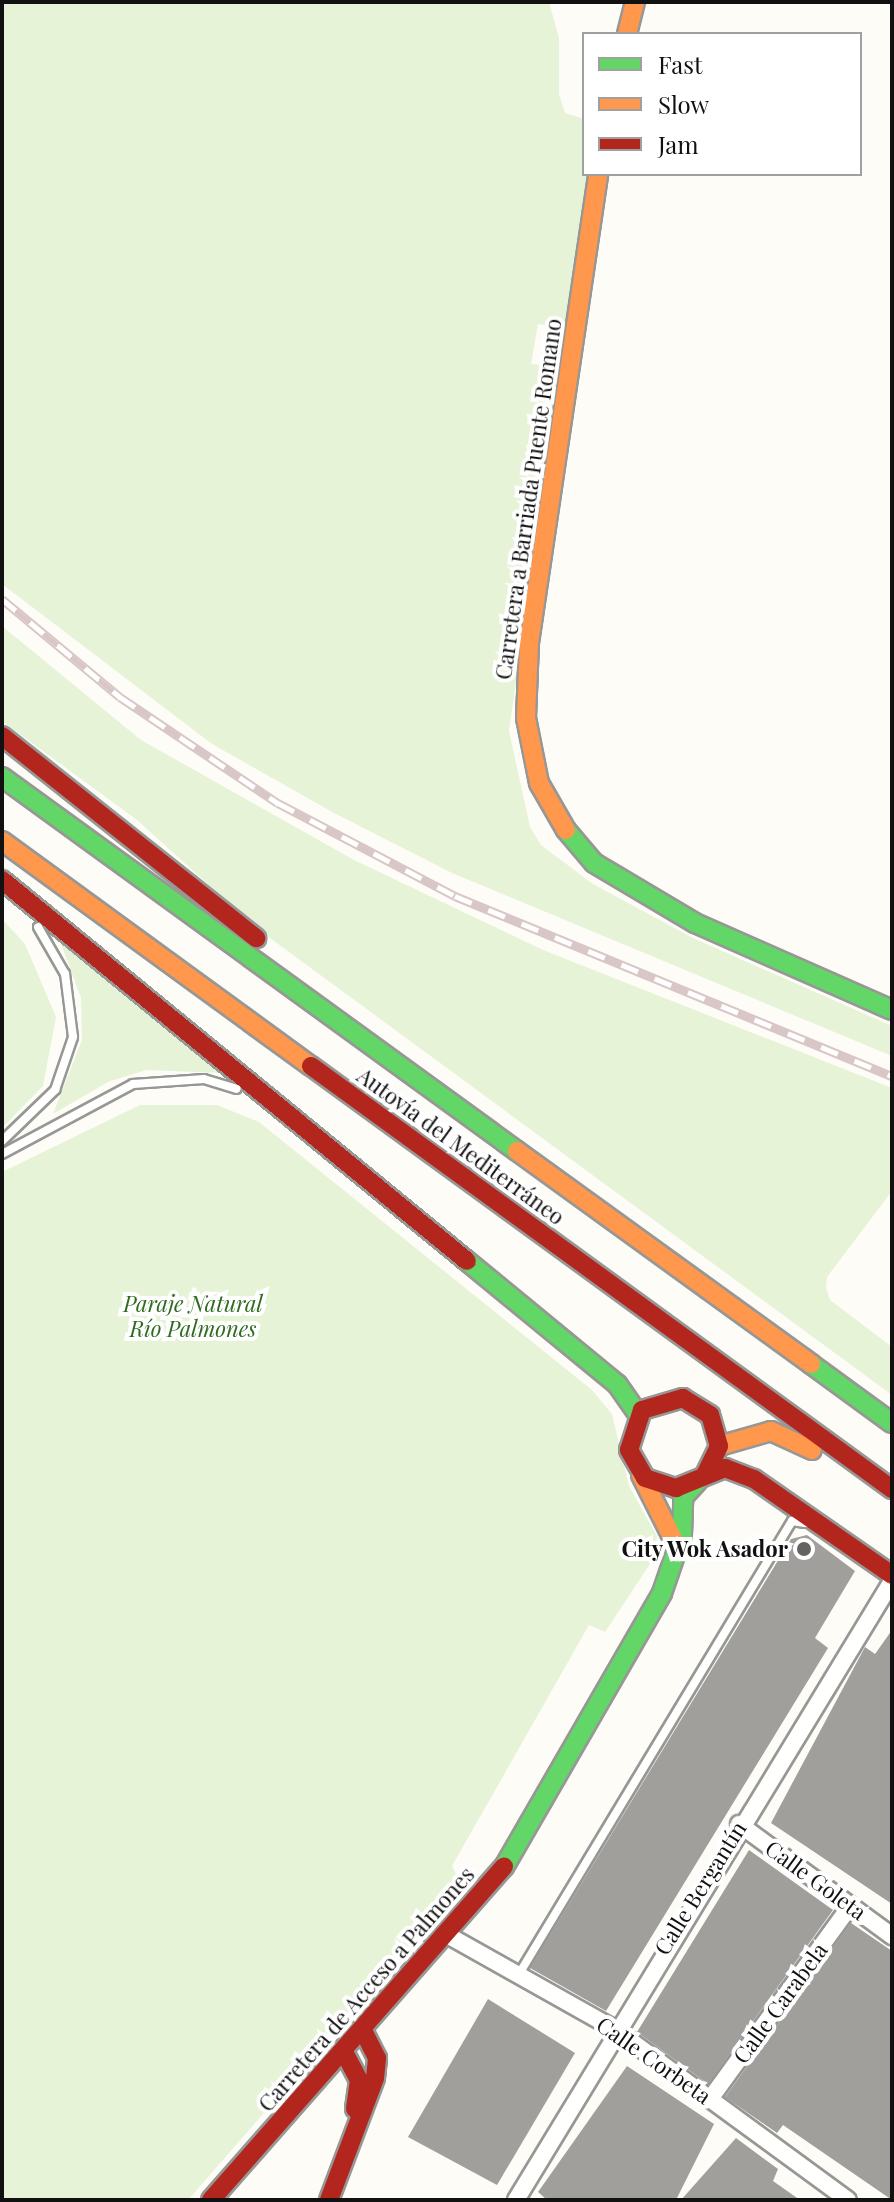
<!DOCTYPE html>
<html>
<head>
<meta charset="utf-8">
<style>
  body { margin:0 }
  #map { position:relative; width:894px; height:2202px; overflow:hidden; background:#fdfcf7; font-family:"Playfair Display",serif }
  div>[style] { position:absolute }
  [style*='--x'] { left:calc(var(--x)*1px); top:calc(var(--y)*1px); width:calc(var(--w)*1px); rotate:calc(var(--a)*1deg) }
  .green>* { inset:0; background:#e7f3d7 }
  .building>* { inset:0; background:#a19f9c }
  .roads { filter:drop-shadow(2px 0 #979795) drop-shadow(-2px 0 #979795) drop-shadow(0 2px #979795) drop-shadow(0 -2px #979795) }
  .lane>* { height:8px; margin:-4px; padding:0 4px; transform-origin:4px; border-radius:4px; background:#fffffe }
  .street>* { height:16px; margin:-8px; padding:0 8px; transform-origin:8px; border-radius:8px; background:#fffffe }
  .fast>* { height:18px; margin:-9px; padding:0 9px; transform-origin:9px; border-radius:9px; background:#63d668 }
  .slow>* { height:18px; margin:-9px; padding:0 9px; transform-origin:9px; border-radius:9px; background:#ff974d }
  .jam>* { height:18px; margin:-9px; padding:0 9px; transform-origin:9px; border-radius:9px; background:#b3261e }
  .rail>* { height:9px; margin-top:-4.5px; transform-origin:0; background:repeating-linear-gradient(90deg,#fff 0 18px,#d9c6c7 0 36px); box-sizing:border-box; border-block:2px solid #d9c6c7 }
  .dots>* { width:22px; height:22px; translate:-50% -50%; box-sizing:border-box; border:4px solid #fff; border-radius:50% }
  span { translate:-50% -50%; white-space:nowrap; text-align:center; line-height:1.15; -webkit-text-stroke:8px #fff; paint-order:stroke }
  .street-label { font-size:22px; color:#111 }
  .park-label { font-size:22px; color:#2f6b1f; font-style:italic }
  .poi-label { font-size:22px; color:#111; font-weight:700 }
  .right { translate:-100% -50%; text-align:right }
  .frame { position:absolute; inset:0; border:4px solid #111; pointer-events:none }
  .legend { position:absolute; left:582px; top:32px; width:280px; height:144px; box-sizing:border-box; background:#fff; border:2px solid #a0a0a0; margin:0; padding:10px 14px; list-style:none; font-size:24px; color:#111 }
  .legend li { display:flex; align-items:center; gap:16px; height:40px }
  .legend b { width:40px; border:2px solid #a0a0a0 }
</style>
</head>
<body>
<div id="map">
  <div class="green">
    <div style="clip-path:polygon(2px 2px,549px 2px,559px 38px,559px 94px,565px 113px,584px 119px,588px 174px,565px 328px,538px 324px,531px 364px,561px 367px,509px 731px,530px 827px,541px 845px,593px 884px,693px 938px,892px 1026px,892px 1056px,452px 873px,334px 813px,212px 744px,2px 584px)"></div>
    <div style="clip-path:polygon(2px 626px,141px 740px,354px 860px,543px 950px,892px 1088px,892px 1191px,827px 1277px,826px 1288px,830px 1300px,892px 1347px,892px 1395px,255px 927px,137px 820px,2px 721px)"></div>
    <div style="clip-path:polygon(2px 919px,25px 944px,56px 1017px,43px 1086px,2px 1128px)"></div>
    <div style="clip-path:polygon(60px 941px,221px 1073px,146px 1070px,108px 1082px,53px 1114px,82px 1040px,81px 998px)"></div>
    <div style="clip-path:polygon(140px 1105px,217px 1105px,259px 1122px,592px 1390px,612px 1414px,629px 1486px,657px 1536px,654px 1558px,605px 1632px,589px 1625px,452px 1866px,459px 1880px,448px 1902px,188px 2200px,2px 2200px,2px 1172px)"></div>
  </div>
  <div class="building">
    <div style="clip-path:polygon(807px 1535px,855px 1571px,815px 1638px,828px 1648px,606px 2011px,530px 1968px,791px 1539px)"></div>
    <div style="clip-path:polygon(892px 1630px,892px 1904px,771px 1823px,865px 1647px,875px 1654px)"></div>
    <div style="clip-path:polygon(749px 1850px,833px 1910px,708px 2084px,637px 2032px)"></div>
    <div style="clip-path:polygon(851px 1923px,892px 1951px,892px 2200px,783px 2125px,777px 2133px,725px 2097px)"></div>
    <div style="clip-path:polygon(488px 1999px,575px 2053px,497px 2185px,408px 2137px)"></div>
    <div style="clip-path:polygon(627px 2066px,714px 2124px,676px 2200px,547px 2200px,538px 2192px)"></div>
    <div style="clip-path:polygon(736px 2138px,778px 2169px,773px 2181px,800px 2200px,681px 2200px)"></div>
  </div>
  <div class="roads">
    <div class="lane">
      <div style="--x:2;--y:1141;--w:74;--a:-43.9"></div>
      <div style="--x:55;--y:1090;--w:56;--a:-71.2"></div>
      <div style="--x:73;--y:1037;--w:64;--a:-97.2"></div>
      <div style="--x:65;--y:974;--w:54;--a:-119.9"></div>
      <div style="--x:2;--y:1154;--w:149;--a:-28.1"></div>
      <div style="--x:133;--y:1084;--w:71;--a:-4"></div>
      <div style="--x:204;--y:1079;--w:34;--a:17"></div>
      <div style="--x:519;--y:1974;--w:529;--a:-58.92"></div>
      <div style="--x:792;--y:1521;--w:13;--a:9"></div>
    </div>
    <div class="street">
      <div style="--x:739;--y:1824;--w:190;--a:36.2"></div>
      <div style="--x:449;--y:1936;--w:188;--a:29.3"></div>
      <div style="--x:613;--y:2028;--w:291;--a:36.2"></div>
      <div style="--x:710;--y:2099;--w:238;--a:-54"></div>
      <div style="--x:516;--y:2200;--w:724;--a:-58.72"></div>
    </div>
    <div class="fast">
      <div style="--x:2;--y:777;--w:636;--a:35.99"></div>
      <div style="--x:566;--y:830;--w:43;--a:49.7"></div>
      <div style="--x:594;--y:863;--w:117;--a:30.7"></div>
      <div style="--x:695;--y:923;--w:215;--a:23.8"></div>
      <div style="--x:467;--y:1261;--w:194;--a:39.4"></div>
      <div style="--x:617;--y:1384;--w:37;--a:55"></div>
      <div style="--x:811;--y:1364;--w:100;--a:36.1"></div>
      <div style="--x:504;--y:1867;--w:316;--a:-60"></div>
      <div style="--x:662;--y:1593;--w:61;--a:-71"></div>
      <div style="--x:682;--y:1535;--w:38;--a:-88"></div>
      <div style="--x:683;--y:1497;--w:21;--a:-47"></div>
    </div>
    <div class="slow">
      <div style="--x:627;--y:34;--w:33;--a:-76"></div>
      <div style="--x:566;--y:830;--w:54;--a:-119.9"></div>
      <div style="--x:539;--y:783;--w:66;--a:-101.3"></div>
      <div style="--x:526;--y:718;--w:75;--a:-87.7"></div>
      <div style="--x:529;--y:643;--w:474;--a:-81.6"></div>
      <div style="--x:2;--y:841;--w:382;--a:36.1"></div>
      <div style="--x:517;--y:1151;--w:363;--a:35.9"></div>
      <div style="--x:719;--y:1446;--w:54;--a:-16.1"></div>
      <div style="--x:771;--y:1431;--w:45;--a:24.9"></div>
      <div style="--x:641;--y:1475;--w:78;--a:63.4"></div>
    </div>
    <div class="jam">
      <div style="--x:2;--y:736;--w:325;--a:38.5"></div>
      <div style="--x:2;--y:880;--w:601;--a:39.33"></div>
      <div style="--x:311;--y:1066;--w:719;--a:36.06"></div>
      <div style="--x:705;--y:1475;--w:32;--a:-64"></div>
      <div style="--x:719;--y:1446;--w:32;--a:-106"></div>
      <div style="--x:710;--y:1415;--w:32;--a:-148"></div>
      <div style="--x:683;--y:1398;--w:43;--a:163.7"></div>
      <div style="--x:642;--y:1410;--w:42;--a:108"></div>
      <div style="--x:629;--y:1450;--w:32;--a:60"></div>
      <div style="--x:645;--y:1478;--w:33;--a:18"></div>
      <div style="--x:676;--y:1488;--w:53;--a:-22.2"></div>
      <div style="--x:725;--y:1468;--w:31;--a:21"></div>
      <div style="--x:754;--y:1479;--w:168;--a:34.8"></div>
      <div style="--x:344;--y:2052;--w:32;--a:62"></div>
      <div style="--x:359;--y:2080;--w:29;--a:98"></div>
      <div style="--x:211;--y:2200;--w:444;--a:-48.7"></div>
      <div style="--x:329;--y:2200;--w:130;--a:-69.3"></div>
      <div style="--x:375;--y:2078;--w:20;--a:-84"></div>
      <div style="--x:377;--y:2058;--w:29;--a:-117"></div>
    </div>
  </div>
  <div class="rail">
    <div style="--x:2;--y:599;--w:153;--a:39.7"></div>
    <div style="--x:120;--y:697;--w:190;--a:33.9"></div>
    <div style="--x:278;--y:803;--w:200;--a:27.7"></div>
    <div style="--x:455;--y:896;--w:473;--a:22.4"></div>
  </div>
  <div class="dots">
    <div style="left:804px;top:1549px;background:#646362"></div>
  </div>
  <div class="street-label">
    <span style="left:528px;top:499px;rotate:-82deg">Carretera a Barriada Puente Romano</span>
    <span style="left:461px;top:1146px;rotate:36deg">Autovía del Mediterráneo</span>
    <span style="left:816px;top:1880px;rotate:36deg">Calle Goleta</span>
    <span style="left:700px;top:1888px;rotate:-58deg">Calle Bergantín</span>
    <span style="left:366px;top:1989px;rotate:-49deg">Carretera de Acceso a Palmones</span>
    <span style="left:780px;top:2003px;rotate:-54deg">Calle Carabela</span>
    <span style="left:654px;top:2060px;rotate:35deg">Calle Corbeta</span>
  </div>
  <div class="park-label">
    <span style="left:193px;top:1316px">Paraje Natural<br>Río Palmones</span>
  </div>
  <div class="poi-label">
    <span class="right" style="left:788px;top:1549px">City Wok Asador</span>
  </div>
  <div class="frame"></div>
  <ul class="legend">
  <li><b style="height:10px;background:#63d668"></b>Fast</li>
  <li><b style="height:10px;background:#ff974d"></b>Slow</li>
  <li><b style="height:10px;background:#b3261e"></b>Jam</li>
  </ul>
</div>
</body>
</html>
